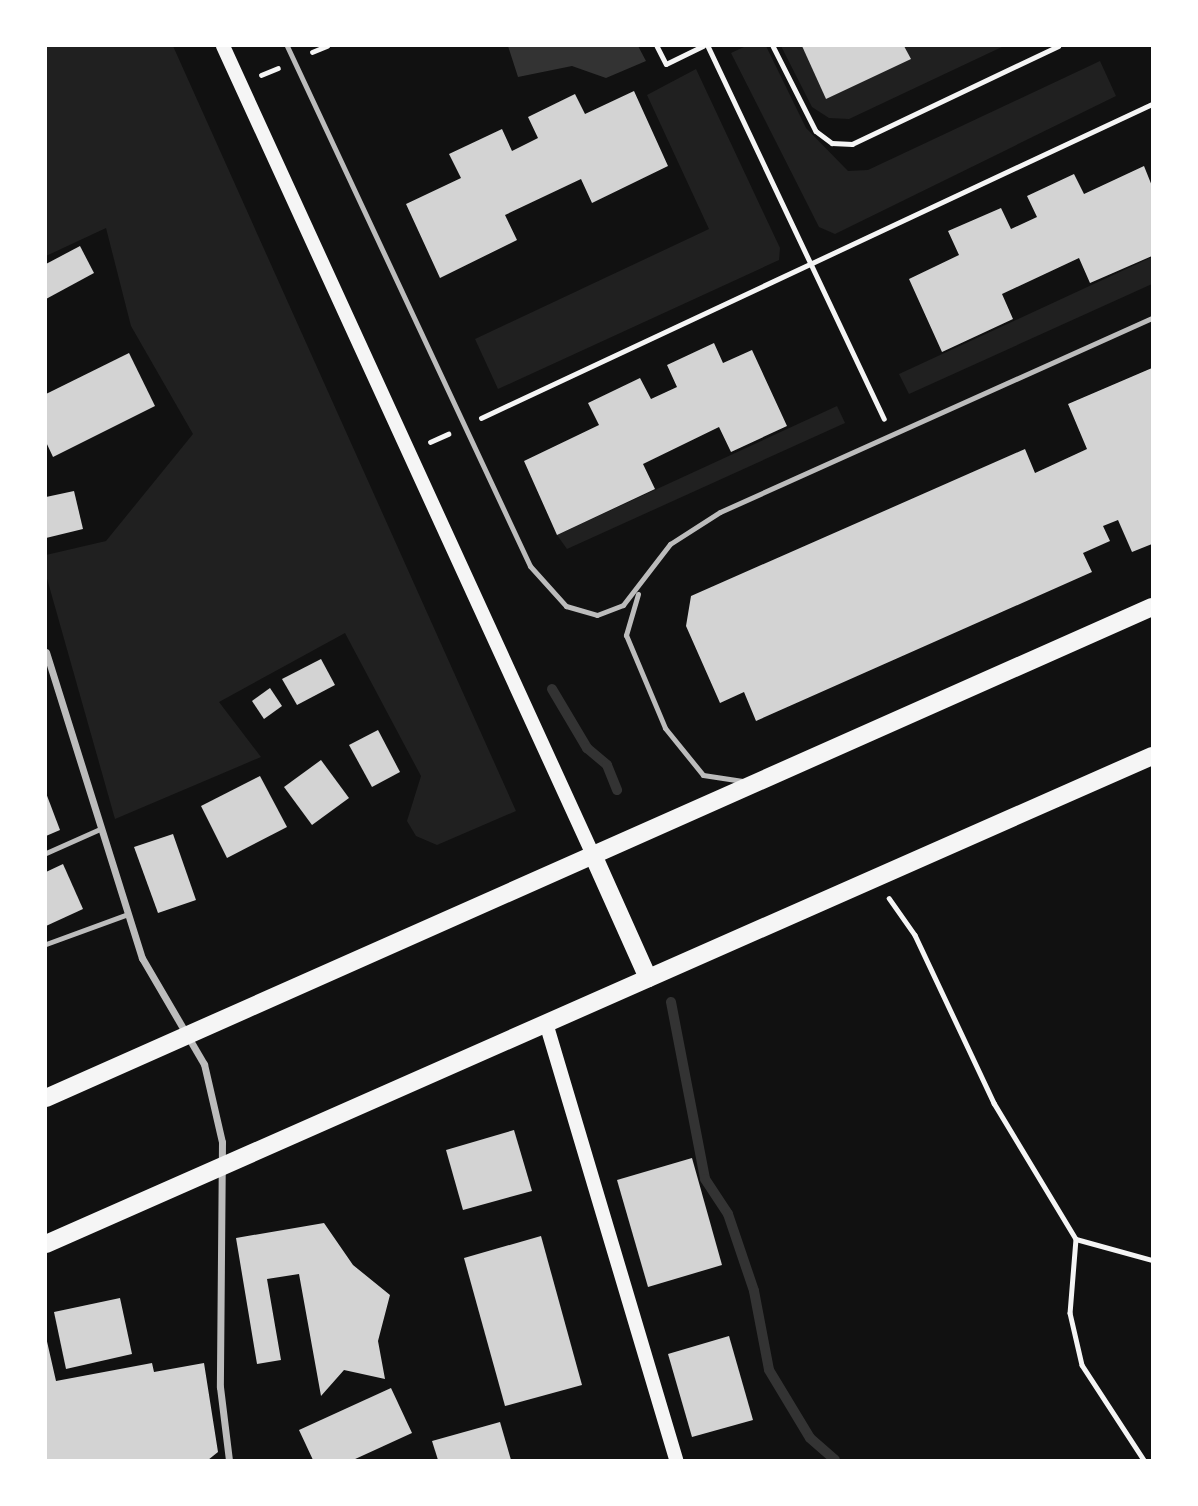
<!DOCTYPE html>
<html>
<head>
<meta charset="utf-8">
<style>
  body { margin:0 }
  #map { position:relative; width:1198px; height:1506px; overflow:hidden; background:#111; font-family:"Golos Text",sans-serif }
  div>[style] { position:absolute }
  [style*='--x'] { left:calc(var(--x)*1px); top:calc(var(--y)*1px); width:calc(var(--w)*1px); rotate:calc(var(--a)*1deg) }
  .green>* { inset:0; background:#202020 }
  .water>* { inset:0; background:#333 }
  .stream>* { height:10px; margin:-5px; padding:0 5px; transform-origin:5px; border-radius:5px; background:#333 }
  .building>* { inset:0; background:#d3d3d3 }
  .path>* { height:4.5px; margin:-2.25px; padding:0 2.25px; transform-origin:2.25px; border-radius:2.25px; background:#f5f5f5 }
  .service>* { height:5px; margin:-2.5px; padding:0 2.5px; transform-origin:2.5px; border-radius:2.5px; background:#bcbcbc }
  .minor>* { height:7px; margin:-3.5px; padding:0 3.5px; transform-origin:3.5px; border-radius:3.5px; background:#bcbcbc }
  .secondary>* { height:14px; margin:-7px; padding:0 7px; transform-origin:7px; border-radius:7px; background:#f5f5f5 }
  .primary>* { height:18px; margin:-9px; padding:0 9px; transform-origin:9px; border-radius:9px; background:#f5f5f5 }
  span { translate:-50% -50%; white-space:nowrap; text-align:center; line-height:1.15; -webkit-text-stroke:5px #fff; paint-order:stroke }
  .frame { position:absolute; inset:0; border:47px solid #fff; pointer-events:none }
</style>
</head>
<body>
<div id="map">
  <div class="green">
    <div style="clip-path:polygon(46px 46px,173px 46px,516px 811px,437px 845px,416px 836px,407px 821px,421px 776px,345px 633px,219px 702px,261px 757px,115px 819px,46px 575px,46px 555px,106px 541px,193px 434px,131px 326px,106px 228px,46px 256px)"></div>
    <div style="clip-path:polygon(746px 46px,766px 46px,806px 128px,848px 171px,868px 170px,1100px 61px,1116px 96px,835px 234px,819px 227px,731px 53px)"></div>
    <div style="clip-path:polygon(781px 46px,802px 46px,826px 99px,910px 58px,904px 46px,1004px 46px,849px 119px,829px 118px,812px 107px)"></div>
    <div style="clip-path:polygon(696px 69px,780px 248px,779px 260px,498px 389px,475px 339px,709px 229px,647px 95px)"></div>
    <div style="clip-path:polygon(1152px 257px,1152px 284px,909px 394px,899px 374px)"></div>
    <div style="clip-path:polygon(837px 406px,845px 423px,567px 549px,557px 535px)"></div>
  </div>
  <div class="water">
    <div style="clip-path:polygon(508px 46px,638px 46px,646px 61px,606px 78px,572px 66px,518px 77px)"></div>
  </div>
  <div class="stream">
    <div style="--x:552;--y:689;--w:69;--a:59.3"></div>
    <div style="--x:587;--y:748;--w:26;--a:40"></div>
    <div style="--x:607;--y:765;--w:27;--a:68"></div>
    <div style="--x:671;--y:1002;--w:180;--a:79.1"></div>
    <div style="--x:705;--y:1179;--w:42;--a:56.7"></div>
    <div style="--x:728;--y:1214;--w:81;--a:71.3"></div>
    <div style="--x:754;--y:1291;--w:80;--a:79.2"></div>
    <div style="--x:769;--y:1370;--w:79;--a:58.9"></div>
    <div style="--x:810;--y:1438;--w:33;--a:41"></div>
  </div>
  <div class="building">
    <div style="clip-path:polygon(802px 46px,904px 46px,911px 59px,826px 99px)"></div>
    <div style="clip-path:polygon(634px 91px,668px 166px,592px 203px,581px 179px,505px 215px,517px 240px,440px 278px,406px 204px,461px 178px,449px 154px,502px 129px,512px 151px,538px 138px,528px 117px,575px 94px,585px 114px)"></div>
    <div style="clip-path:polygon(1144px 166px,1152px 186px,1152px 256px,1090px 283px,1079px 258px,1002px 294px,1013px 319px,942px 352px,909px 279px,959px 255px,948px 231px,1001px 208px,1011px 229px,1037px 217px,1027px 196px,1074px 174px,1084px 194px)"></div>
    <div style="clip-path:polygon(80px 246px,94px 273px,46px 299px,46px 264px)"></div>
    <div style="clip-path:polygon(714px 343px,723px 363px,752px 350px,787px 426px,731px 452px,719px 427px,643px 464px,655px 489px,557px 535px,524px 461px,599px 425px,588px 403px,640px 378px,651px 399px,677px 387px,667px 365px)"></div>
    <div style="clip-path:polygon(129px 353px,155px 406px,53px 457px,46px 442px,46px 394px)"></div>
    <div style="clip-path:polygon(1152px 368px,1152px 544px,1132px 552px,1118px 520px,1103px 526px,1110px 541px,1083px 553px,1092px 572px,756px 721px,744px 692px,720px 703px,686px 626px,691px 596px,1025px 449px,1035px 473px,1087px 449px,1068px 404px)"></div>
    <div style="clip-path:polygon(74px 491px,83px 529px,46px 538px,46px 497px)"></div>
    <div style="clip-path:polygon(321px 659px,335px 685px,297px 705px,282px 679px)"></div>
    <div style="clip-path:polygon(270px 688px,282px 706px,264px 719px,252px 701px)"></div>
    <div style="clip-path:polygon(378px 730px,400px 772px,372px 787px,349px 745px)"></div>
    <div style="clip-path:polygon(321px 760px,349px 798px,312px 825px,284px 787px)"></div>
    <div style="clip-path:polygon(260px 776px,287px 827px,227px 858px,201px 806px)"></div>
    <div style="clip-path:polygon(46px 793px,60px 830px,46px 836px)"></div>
    <div style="clip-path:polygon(173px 834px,196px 900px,158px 913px,134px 847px)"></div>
    <div style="clip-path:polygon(63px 864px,83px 909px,46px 926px,46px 872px)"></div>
    <div style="clip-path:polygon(514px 1130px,532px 1191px,463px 1210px,446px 1150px)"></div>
    <div style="clip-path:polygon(692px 1158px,722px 1265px,648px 1287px,617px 1180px)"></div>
    <div style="clip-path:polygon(324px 1223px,353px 1265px,390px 1295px,378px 1341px,385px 1379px,344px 1370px,321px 1396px,299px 1274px,267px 1279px,281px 1360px,257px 1364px,236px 1238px)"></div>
    <div style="clip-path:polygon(541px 1236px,582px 1385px,505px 1406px,464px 1258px)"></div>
    <div style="clip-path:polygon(120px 1298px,132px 1354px,66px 1369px,54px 1312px)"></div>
    <div style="clip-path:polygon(729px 1336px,753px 1420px,692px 1437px,668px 1354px)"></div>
    <div style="clip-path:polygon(46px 1337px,56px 1381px,152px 1363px,154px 1372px,204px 1363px,218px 1452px,208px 1460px,46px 1460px)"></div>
    <div style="clip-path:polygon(391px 1388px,412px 1433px,353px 1460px,313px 1460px,299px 1430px)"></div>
    <div style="clip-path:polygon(500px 1422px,511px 1460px,438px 1460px,432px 1441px)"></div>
  </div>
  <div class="path">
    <div style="--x:657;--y:46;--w:20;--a:63"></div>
    <div style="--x:666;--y:64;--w:41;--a:-25.9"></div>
    <div style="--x:708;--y:46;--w:412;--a:64.7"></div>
    <div style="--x:773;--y:46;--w:95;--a:63.2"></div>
    <div style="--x:816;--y:131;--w:20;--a:37"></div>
    <div style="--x:832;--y:143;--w:20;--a:3"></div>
    <div style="--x:852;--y:144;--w:228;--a:-25.4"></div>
    <div style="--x:312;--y:52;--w:16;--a:-22"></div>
    <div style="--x:261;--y:75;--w:18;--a:-22"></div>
    <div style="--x:481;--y:418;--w:741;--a:-25.08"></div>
    <div style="--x:430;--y:442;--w:20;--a:-24"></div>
    <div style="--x:889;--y:898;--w:45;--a:54.9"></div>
    <div style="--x:915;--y:935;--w:186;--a:64.8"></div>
    <div style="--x:994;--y:1103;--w:159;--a:58.9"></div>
    <div style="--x:1076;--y:1239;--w:74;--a:94.6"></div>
    <div style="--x:1070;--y:1313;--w:53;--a:77"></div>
    <div style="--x:1082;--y:1365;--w:113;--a:56.9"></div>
    <div style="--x:1076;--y:1239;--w:79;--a:15.4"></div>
  </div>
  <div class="service">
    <div style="--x:287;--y:46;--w:574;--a:64.95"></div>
    <div style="--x:530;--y:566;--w:54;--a:48"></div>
    <div style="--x:566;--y:606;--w:32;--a:16"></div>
    <div style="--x:597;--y:615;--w:28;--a:-21"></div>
    <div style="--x:623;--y:605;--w:77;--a:-52.4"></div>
    <div style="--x:670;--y:544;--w:59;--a:-32.6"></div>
    <div style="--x:720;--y:512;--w:474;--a:-24.2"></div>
    <div style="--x:638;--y:594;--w:43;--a:106.3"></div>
    <div style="--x:626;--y:635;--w:101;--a:67.2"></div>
    <div style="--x:665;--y:728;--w:60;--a:51"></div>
    <div style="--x:703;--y:775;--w:40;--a:8.5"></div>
    <div style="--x:46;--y:853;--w:59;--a:-24"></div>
    <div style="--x:46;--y:944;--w:87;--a:-20.1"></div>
  </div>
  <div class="minor">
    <div style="--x:46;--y:652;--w:321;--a:72.6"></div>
    <div style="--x:142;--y:958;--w:123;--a:59.7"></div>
    <div style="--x:204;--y:1064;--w:80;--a:77"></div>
    <div style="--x:222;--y:1142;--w:245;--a:90.5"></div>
    <div style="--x:220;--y:1387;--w:74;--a:83"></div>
  </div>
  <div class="secondary">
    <div style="--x:223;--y:46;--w:890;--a:65.42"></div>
    <div style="--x:546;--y:1023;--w:456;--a:73.4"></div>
  </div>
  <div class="primary">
    <div style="--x:593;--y:855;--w:135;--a:65.9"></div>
    <div style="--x:46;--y:1098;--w:1210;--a:-23.94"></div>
    <div style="--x:46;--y:1244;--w:1209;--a:-23.81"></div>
  </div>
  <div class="frame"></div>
</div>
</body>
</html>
